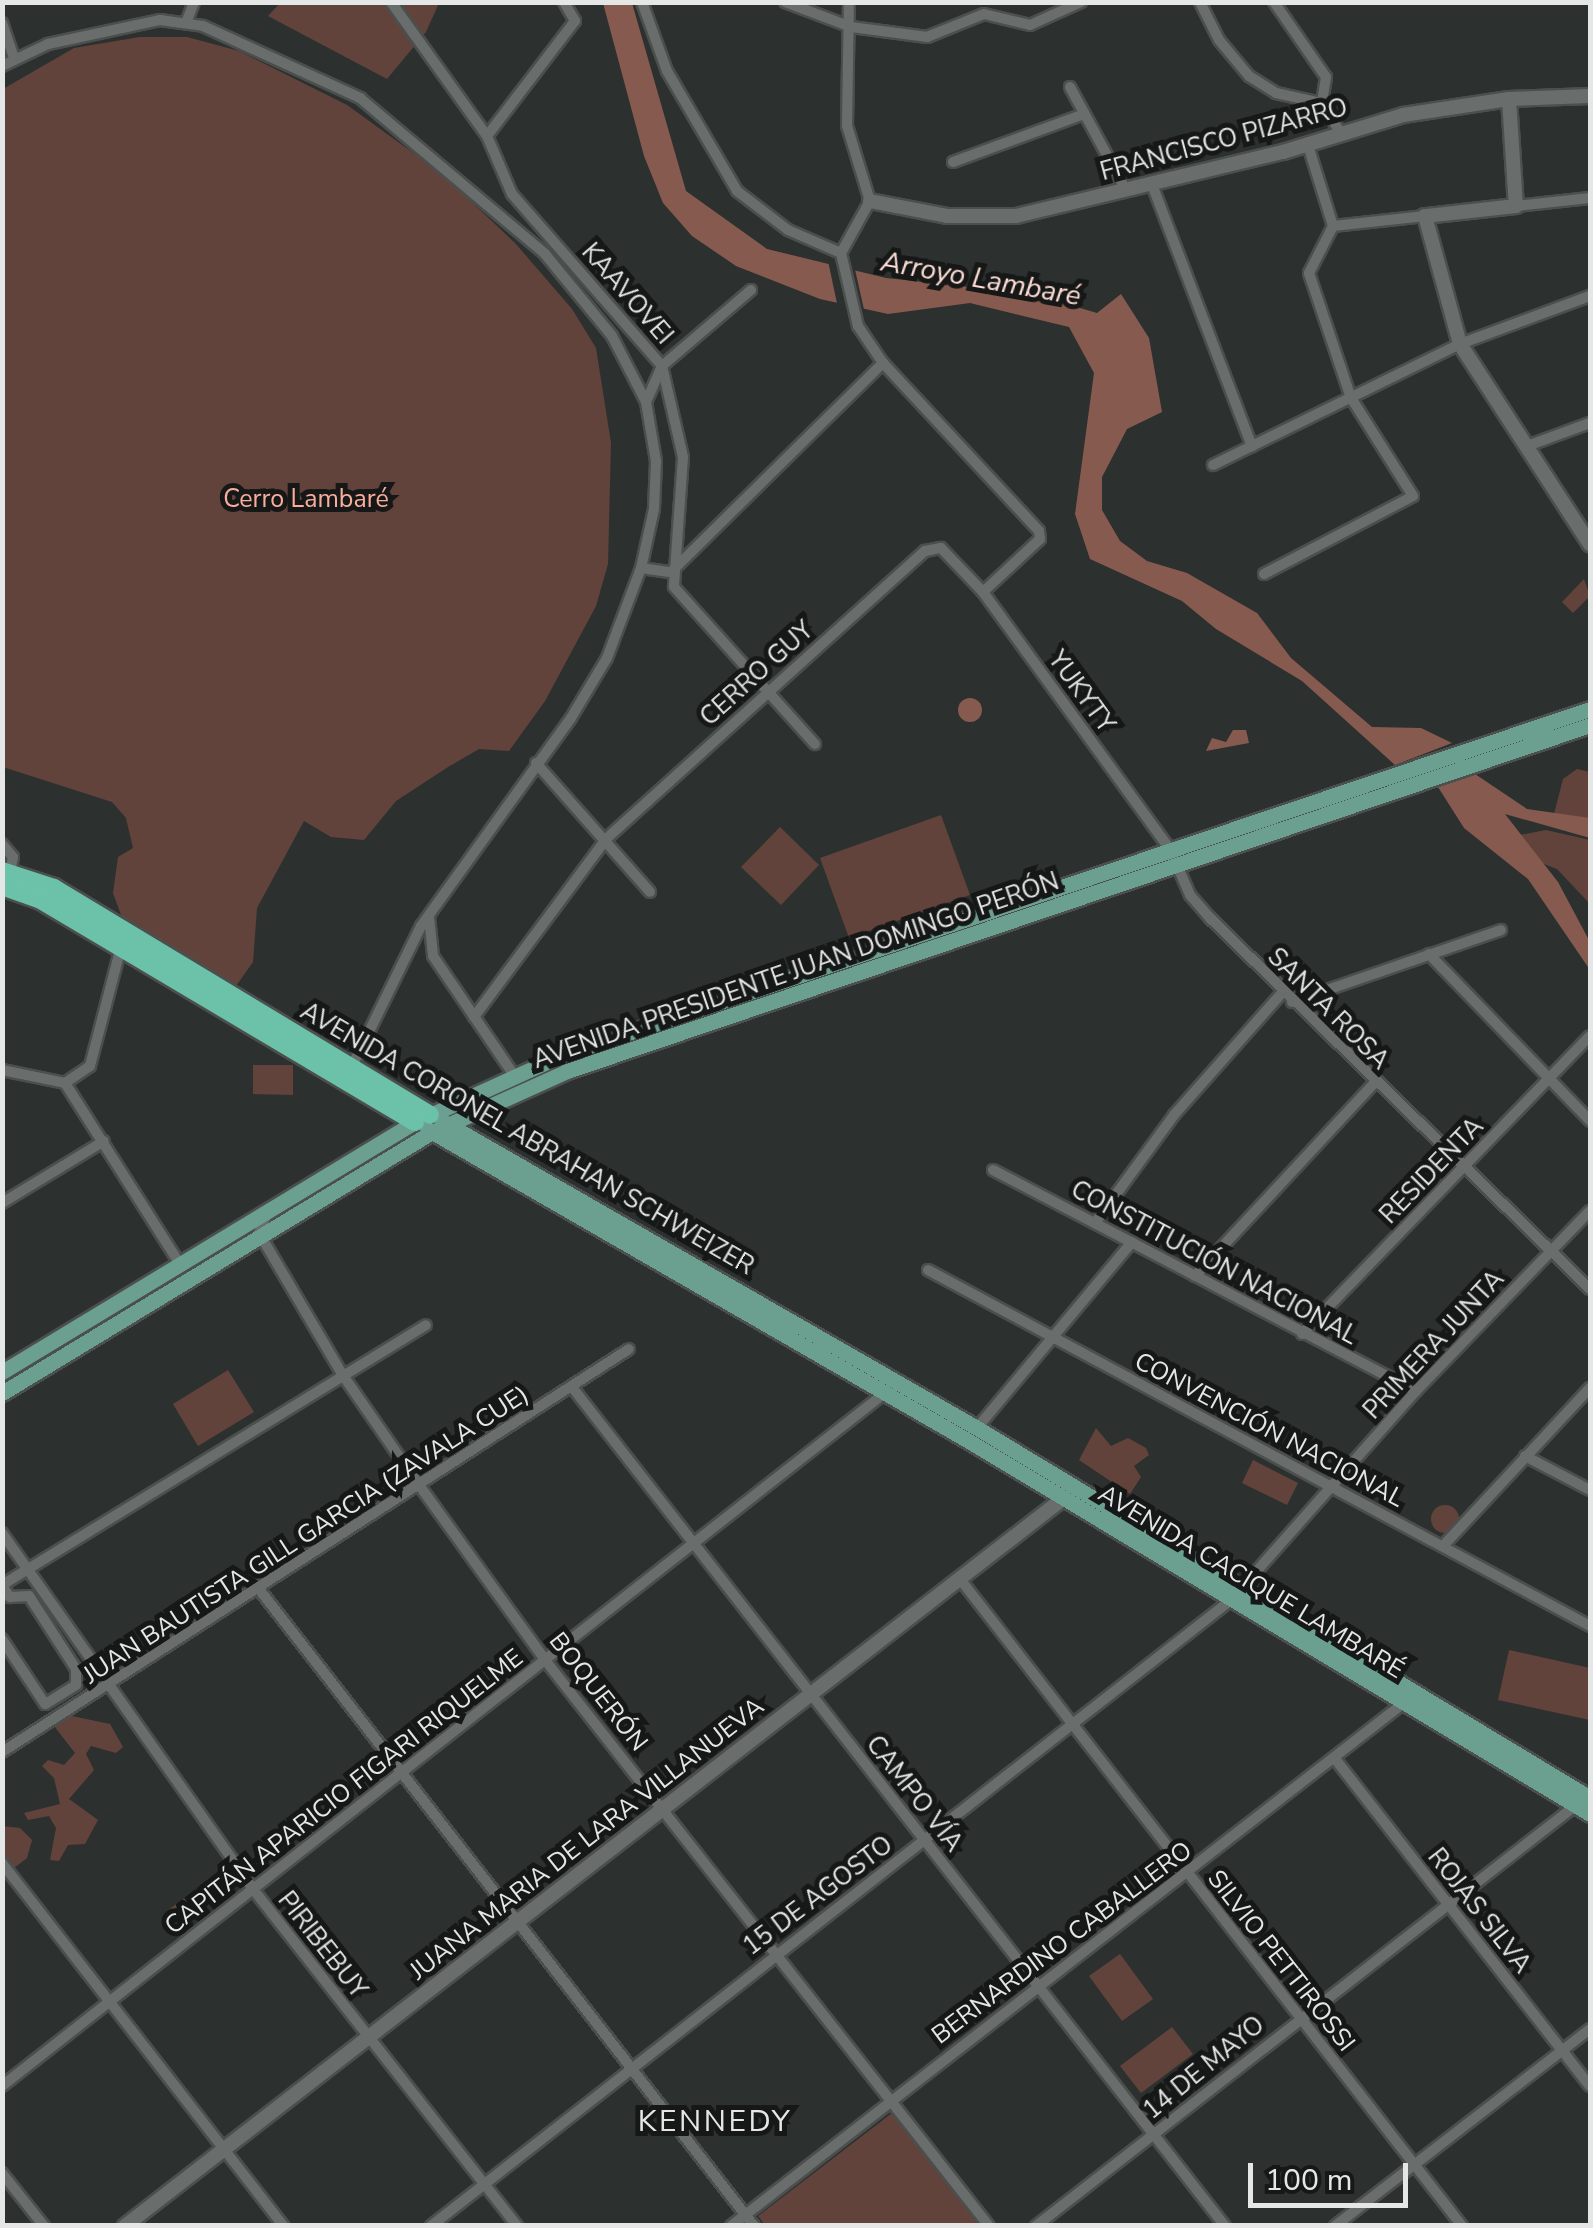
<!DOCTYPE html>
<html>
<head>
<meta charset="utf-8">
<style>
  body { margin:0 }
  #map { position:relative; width:1593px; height:2228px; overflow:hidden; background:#2c312f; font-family:"Nunito Sans",sans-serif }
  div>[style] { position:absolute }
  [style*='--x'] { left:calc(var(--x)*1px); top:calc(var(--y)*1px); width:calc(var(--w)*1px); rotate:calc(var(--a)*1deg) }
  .green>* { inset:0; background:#62433b }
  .round { border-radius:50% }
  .water>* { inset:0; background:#875a4f }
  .pier>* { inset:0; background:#2c312f }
  .roads { filter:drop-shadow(2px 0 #4b4f4d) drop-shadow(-2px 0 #4b4f4d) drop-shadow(0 2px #4b4f4d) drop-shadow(0 -2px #4b4f4d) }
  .street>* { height:10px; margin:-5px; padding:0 5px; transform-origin:5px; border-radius:5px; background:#696e6c }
  .secondary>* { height:14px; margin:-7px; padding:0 7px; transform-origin:7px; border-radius:7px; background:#696e6c }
  .primary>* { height:15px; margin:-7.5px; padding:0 7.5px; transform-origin:7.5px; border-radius:7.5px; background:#6ba091 }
  .highway>* { height:18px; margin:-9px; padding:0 9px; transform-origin:9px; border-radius:9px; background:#6cc2a9 }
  span { translate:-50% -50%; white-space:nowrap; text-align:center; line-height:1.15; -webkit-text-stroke:10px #161817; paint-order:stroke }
  .street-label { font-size:25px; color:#e4e7e6 }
  .park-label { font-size:25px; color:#f9ad9c }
  .water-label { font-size:28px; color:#fcdcd5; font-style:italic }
  .quarter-label { font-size:30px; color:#e4e7e6; letter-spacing:2.5px }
  .frame { position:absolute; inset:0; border:5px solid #e4e7e6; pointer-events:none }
  .scale { position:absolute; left:1248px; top:2163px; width:160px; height:45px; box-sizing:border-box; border:5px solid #e4e7e6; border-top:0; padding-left:12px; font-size:30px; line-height:35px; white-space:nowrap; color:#e4e7e6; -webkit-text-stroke:8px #161817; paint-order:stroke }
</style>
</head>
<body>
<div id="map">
  <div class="green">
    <div style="clip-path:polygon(280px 3px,439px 3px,426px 32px,387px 79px,268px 16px)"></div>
    <div style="clip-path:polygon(140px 37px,187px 37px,239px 51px,347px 105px,441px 173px,515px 243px,572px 309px,596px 348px,611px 443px,608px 564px,596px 606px,545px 701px,509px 751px,479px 749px,448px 767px,396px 801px,364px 840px,331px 837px,304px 821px,257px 908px,253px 962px,236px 986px,213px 979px,125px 926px,113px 893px,118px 857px,133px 848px,126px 818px,112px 802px,3px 767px,3px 89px,74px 48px)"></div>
    <div style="clip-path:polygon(1584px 579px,1590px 596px,1573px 613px,1562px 602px)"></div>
    <div style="clip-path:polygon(1577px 769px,1590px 772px,1590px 822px,1561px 821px,1554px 814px,1563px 779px)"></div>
    <div style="clip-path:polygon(941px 815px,970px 895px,849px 938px,820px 858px)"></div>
    <div style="clip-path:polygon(780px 827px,819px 865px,781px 905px,741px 867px)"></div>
    <div style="clip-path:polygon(1546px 830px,1590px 840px,1590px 904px,1557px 869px,1531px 859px,1519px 845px,1520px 835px)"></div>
    <div style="clip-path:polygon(253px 1065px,293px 1065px,293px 1095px,253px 1094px)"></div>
    <div style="clip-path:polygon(411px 1132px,414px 1136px,3px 1383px,3px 1379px)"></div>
    <div style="clip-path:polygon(228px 1370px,254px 1412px,198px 1446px,173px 1404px)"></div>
    <div style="clip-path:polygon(1096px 1428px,1111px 1446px,1128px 1438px,1146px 1448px,1149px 1455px,1134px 1466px,1141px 1477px,1130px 1494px,1079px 1460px)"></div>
    <div style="clip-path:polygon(1253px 1460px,1298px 1483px,1287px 1505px,1242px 1483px)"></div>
    <div class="round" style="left:1431px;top:1505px;width:28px;height:28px"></div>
    <div style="clip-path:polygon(1509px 1650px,1590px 1668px,1590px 1720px,1498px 1700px)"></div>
    <div style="clip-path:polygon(67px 1715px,110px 1724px,123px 1747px,116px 1753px,91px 1746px,86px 1754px,94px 1770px,69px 1799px,98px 1820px,85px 1844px,68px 1845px,59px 1861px,50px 1860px,56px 1828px,49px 1816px,28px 1820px,24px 1813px,60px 1804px,54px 1778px,42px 1766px,48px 1760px,64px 1765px,75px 1753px,51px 1722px)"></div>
    <div style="clip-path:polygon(2px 1826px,20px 1828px,32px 1840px,27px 1858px,14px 1868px,3px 1863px)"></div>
    <div style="clip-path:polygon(199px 1887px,209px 1902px,178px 1925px,167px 1911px)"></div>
    <div style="clip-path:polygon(1120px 1954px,1153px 1999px,1122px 2021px,1089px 1976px)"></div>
    <div style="clip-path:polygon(1172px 2027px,1193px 2054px,1141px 2093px,1120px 2066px)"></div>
    <div style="clip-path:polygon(892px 2113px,979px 2225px,765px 2225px,758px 2216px)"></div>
  </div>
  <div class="water">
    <div style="clip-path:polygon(603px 3px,632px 3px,686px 191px,767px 249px,886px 278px,1033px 294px,1097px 313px,1121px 294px,1149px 338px,1162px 412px,1127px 429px,1102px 477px,1102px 510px,1120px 541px,1147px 561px,1187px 573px,1257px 613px,1291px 658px,1372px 727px,1421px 728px,1452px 743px,1395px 765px,1302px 681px,1216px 629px,1182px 601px,1090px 559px,1075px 514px,1094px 373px,1069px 327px,970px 303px,888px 314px,820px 299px,736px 266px,692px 236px,663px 203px,644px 156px)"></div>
    <div class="round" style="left:958px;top:698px;width:24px;height:24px"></div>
    <div style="clip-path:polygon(1233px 730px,1246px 730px,1249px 743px,1206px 751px,1212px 738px,1226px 742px)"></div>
    <div style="clip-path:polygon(1475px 774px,1527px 809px,1590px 818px,1590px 838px,1505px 814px,1558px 882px,1590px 942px,1590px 970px,1528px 879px,1464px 828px,1438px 787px)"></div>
  </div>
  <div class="pier">
    <div style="clip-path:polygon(835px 260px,854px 265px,865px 314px,838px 308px,828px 261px)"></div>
  </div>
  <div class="roads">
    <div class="street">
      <div style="--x:391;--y:2;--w:165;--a:54.4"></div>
      <div style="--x:487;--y:136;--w:63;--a:66.7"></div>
      <div style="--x:512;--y:194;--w:228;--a:48.9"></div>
      <div style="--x:662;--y:366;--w:93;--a:77"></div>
      <div style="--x:683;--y:457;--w:130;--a:94"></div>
      <div style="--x:674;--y:587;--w:211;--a:48.1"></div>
      <div style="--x:642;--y:2;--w:73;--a:70.1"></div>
      <div style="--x:667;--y:71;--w:139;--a:59.7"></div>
      <div style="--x:737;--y:191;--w:64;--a:37.4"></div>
      <div style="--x:788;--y:230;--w:58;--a:23.5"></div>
      <div style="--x:841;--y:253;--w:75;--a:76.9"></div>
      <div style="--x:858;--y:326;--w:45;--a:56"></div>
      <div style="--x:883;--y:363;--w:229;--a:47.1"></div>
      <div style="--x:1039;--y:531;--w:8;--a:83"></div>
      <div style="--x:1040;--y:539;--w:78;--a:137.1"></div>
      <div style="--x:785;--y:2;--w:71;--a:20.7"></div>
      <div style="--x:851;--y:27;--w:77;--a:7.5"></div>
      <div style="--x:927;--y:37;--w:61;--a:-22"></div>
      <div style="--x:984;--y:14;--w:47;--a:13.4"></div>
      <div style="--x:1030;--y:25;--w:56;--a:-24.3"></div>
      <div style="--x:1200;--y:2;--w:42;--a:63.4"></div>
      <div style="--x:1219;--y:40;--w:47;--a:50.2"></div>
      <div style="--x:1249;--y:76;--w:32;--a:32"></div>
      <div style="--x:1276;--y:93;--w:47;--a:12.3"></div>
      <div style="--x:1322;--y:103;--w:36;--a:58"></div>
      <div style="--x:1274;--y:2;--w:91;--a:55.3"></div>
      <div style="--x:1326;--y:77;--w:26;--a:99"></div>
      <div style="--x:2;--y:23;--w:37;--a:71"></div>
      <div style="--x:186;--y:23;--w:22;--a:-69"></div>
      <div style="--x:2;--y:66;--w:51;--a:-25.6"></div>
      <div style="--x:48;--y:44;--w:115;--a:-12.1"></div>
      <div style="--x:160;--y:20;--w:43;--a:7.9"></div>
      <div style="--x:203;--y:26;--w:173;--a:24.6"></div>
      <div style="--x:360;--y:98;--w:242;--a:40.1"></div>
      <div style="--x:545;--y:254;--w:106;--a:50.7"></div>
      <div style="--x:612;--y:336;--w:74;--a:62.7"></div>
      <div style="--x:646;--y:402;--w:60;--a:80.4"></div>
      <div style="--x:656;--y:461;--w:48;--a:92.4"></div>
      <div style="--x:654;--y:509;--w:60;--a:102.4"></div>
      <div style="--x:641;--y:568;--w:96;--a:110.7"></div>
      <div style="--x:607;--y:658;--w:70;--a:121"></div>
      <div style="--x:571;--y:718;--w:256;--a:125.8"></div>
      <div style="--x:421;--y:926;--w:158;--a:116.2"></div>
      <div style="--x:1070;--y:87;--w:117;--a:61.5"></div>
      <div style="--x:487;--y:136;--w:145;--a:-52.6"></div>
      <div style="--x:575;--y:21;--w:22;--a:-120"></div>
      <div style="--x:953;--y:162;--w:140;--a:-20.1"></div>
      <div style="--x:1151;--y:182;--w:283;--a:69.1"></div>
      <div style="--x:1516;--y:206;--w:74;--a:-6.2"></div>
      <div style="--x:1333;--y:226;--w:93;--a:-6.2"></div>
      <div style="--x:841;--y:253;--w:60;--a:-60.9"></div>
      <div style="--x:870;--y:201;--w:78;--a:-107"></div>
      <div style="--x:847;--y:126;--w:124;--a:-89.1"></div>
      <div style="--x:646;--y:402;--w:39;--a:-66"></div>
      <div style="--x:662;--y:366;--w:117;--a:-40.5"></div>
      <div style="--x:1527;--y:446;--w:67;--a:-20.1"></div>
      <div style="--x:1213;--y:465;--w:275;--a:-26.1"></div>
      <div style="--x:1460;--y:344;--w:139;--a:-20.3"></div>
      <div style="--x:641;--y:568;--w:30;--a:8"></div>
      <div style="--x:671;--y:572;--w:298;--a:-44.6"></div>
      <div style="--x:1264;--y:574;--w:168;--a:-27.6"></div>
      <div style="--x:1413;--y:496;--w:116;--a:-122.3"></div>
      <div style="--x:1351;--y:398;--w:132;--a:-108.6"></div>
      <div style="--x:1309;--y:273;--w:53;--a:-62.9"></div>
      <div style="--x:1333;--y:226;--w:85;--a:-107.2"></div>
      <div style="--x:536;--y:763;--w:172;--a:48.5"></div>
      <div style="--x:2;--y:844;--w:17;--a:50"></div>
      <div style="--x:13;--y:857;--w:16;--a:101"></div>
      <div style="--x:429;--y:917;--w:39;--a:84"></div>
      <div style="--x:433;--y:956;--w:148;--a:55.8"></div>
      <div style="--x:1429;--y:954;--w:232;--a:46"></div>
      <div style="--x:1292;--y:1002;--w:221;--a:-19"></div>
      <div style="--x:474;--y:1017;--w:222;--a:-53.4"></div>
      <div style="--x:606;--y:839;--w:430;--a:-42.1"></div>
      <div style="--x:925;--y:551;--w:16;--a:-11"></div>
      <div style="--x:941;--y:548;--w:61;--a:46.3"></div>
      <div style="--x:983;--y:592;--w:318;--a:54"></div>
      <div style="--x:1170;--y:849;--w:50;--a:66.5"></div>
      <div style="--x:1190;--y:895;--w:30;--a:49"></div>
      <div style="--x:1210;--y:918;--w:531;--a:44.31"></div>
      <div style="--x:2;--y:1070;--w:64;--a:11.7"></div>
      <div style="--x:65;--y:1083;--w:30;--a:-34"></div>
      <div style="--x:90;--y:1066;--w:123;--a:-75.4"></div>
      <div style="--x:65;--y:1083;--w:214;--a:57.6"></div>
      <div style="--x:993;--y:1170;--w:477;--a:27.6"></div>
      <div style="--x:2;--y:1203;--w:119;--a:-31.3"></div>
      <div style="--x:267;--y:1214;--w:21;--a:113"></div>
      <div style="--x:259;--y:1233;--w:164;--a:59.5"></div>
      <div style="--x:342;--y:1374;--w:135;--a:55.3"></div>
      <div style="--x:419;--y:1485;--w:216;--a:54.2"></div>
      <div style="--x:545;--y:1660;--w:719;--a:51.89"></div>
      <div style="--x:1095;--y:1223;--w:134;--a:-53.8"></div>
      <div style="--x:1174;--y:1115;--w:164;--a:-48.5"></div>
      <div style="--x:928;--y:1270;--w:752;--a:28.27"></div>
      <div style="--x:1195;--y:1276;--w:265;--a:-47.1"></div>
      <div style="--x:1302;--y:1334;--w:414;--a:-46"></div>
      <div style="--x:572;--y:1387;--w:1063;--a:52.11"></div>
      <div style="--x:977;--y:1428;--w:242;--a:-50.2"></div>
      <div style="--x:1525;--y:1456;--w:73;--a:27.6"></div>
      <div style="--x:2;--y:1533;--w:436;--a:54.8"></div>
      <div style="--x:253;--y:1889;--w:428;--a:51.9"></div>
      <div style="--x:1443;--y:1546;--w:216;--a:-47.1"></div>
      <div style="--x:960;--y:1579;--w:819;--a:52.19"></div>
      <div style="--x:2;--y:1585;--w:497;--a:-31.5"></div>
      <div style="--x:2;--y:1586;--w:14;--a:54"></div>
      <div style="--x:10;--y:1597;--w:19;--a:-3"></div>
      <div style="--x:29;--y:1596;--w:87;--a:57.2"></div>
      <div style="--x:76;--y:1669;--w:16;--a:90"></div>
      <div style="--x:76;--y:1685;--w:36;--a:148"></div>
      <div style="--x:45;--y:1704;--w:78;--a:-123.5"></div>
      <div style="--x:259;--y:1589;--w:807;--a:52.15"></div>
      <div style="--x:2;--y:1752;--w:745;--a:-32.73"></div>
      <div style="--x:1336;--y:1760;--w:413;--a:52.1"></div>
      <div style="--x:2;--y:1863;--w:460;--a:52.2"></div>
      <div style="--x:2;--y:2086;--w:1129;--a:-38.13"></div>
      <div style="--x:2;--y:2173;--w:68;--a:51.6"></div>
      <div style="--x:431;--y:2226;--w:1016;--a:-38.04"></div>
      <div style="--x:1231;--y:1600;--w:279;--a:-48.5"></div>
      <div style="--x:1416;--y:1391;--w:250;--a:-46"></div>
      <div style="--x:731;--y:2226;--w:859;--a:-37.86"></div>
      <div style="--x:1036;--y:2226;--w:690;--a:-37.93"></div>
      <div style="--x:1335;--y:2226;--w:322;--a:-37.7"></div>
    </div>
    <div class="secondary">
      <div style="--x:1509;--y:99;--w:107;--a:86.3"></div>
      <div style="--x:1516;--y:206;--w:92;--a:173.7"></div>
      <div style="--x:1425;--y:216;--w:133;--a:74.7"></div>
      <div style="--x:1460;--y:344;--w:239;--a:57"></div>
      <div style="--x:870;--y:201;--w:78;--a:11"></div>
      <div style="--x:947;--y:216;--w:69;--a:0"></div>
      <div style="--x:1016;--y:216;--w:275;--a:-13.5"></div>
      <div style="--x:1283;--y:152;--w:126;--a:-17.1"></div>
      <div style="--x:1403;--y:115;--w:107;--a:-8.6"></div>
      <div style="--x:1509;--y:99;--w:81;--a:-2.1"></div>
      <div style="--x:125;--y:2226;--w:1195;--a:-37.79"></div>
    </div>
    <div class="primary">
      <div style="--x:442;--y:1121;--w:617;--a:29.85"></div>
      <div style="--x:977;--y:1428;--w:716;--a:31.11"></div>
      <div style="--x:427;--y:1129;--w:623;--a:29.94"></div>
      <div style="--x:967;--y:1440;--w:727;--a:30.98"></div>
      <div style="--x:2;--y:1372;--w:483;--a:-31.2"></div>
      <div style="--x:415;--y:1122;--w:159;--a:-24.5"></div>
      <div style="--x:560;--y:1056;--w:1087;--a:-18.62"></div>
      <div style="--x:2;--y:1393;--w:503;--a:-31.26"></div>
      <div style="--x:432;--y:1132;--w:148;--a:-24.3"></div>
      <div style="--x:567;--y:1071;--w:1080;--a:-18.69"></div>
    </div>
    <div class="highway">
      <div style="--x:2;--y:871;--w:55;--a:18.1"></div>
      <div style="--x:54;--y:888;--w:439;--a:31.1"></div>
      <div style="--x:2;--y:886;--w:41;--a:19.7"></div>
      <div style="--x:41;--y:900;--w:435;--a:30.7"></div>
    </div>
  </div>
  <div class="street-label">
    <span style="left:1224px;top:140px;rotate:-15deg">FRANCISCO PIZARRO</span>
    <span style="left:627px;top:294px;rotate:49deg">KAAVOVEI</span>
    <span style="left:757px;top:674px;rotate:-42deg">CERRO GUY</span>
    <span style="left:1081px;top:692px;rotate:54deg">YUKYTY</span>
    <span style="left:796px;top:971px;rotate:-19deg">AVENIDA PRESIDENTE JUAN DOMINGO PERÓN</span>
    <span style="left:1328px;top:1009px;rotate:45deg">SANTA ROSA</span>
    <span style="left:527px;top:1139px;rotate:30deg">AVENIDA CORONEL ABRAHAN SCHWEIZER</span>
    <span style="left:1432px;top:1171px;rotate:-46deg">RESIDENTA</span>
    <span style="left:1214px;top:1263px;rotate:28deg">CONSTITUCIÓN NACIONAL</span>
    <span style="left:1434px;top:1345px;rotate:-47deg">PRIMERA JUNTA</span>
    <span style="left:1269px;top:1430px;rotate:28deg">CONVENCIÓN NACIONAL</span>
    <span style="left:306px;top:1535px;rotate:-33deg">JUAN BAUTISTA GILL GARCIA (ZAVALA CUE)</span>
    <span style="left:1251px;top:1582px;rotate:31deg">AVENIDA CACIQUE LAMBARÉ</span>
    <span style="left:598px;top:1692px;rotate:52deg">BOQUERÓN</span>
    <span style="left:344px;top:1792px;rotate:-38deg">CAPITÁN APARICIO FIGARI RIQUELME</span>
    <span style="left:914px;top:1794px;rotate:52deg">CAMPO VÍA</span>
    <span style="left:587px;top:1839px;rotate:-38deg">JUANA MARIA DE LARA VILLANUEVA</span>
    <span style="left:818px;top:1896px;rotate:-37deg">15 DE AGOSTO</span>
    <span style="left:1479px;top:1911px;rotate:52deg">ROJAS SILVA</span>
    <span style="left:1062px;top:1943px;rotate:-37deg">BERNARDINO CABALLERO</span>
    <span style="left:322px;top:1945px;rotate:52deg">PIRIBEBUY</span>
    <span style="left:1281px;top:1961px;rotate:52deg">SILVIO PETTIROSSI</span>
    <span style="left:1204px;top:2068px;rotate:-39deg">14 DE MAYO</span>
  </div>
  <div class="park-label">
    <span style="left:306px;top:499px">Cerro Lambaré</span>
  </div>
  <div class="water-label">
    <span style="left:981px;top:279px;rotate:10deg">Arroyo Lambaré</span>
  </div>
  <div class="quarter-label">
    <span style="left:715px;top:2122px">KENNEDY</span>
  </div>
  <div class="frame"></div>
  <div class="scale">100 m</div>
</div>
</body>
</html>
